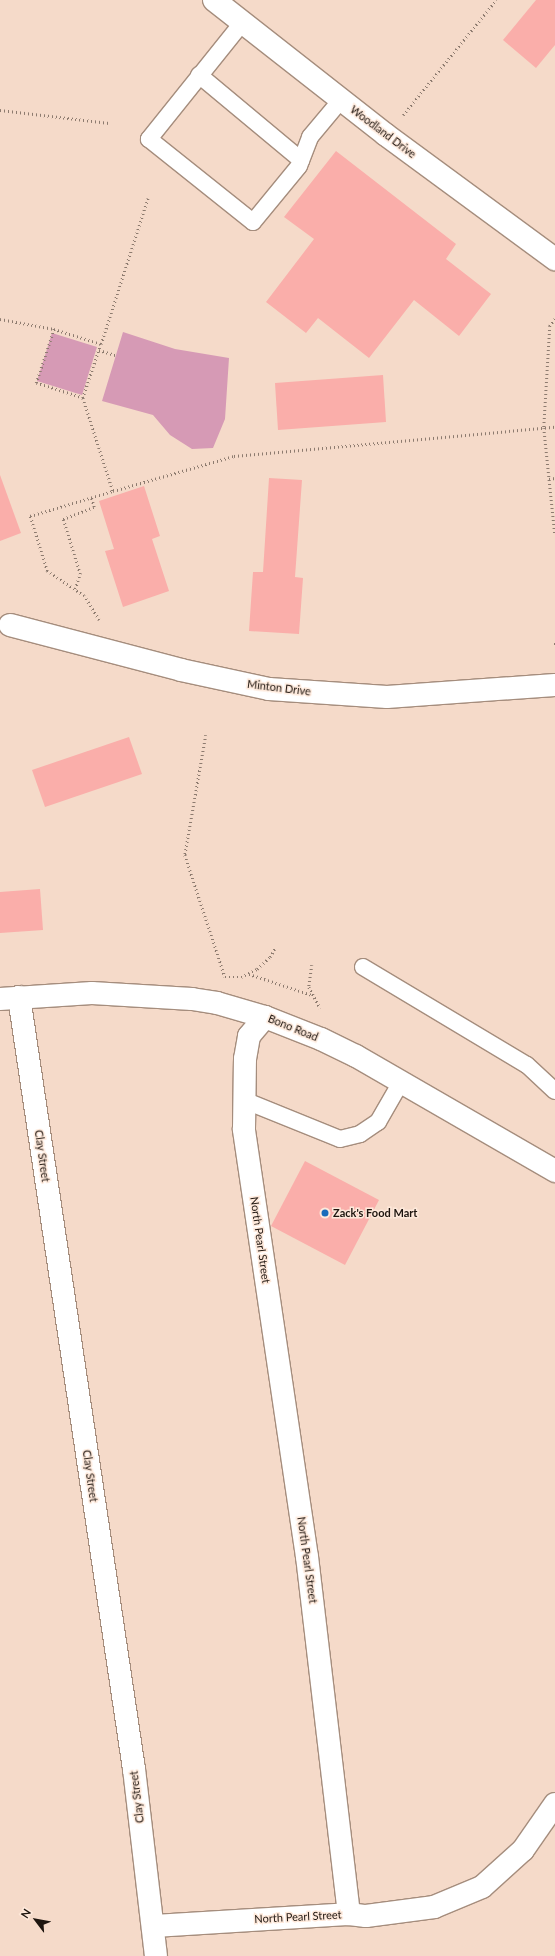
<!DOCTYPE html>
<html>
<head>
<meta charset="utf-8">
<style>
  body { margin:0 }
  #map { position:relative; width:555px; height:1956px; overflow:hidden; background:#f5dac9; font-family:Lato,sans-serif }
  div>[style] { position:absolute }
  [style*='--x'] { left:calc(var(--x)*1px); top:calc(var(--y)*1px); width:calc(var(--w)*1px); rotate:calc(var(--a)*1deg) }
  .green>* { inset:0; background:#d69ab5 }
  .building>* { inset:0; background:#faaeaa }
  .path>* { height:2.5px; margin-top:-1.25px; transform-origin:0; background:repeating-linear-gradient(90deg,#8d7b6f 0 1px,transparent 0 4px) }
  .roads { filter:drop-shadow(1px 0 #a58d7d) drop-shadow(-1px 0 #a58d7d) drop-shadow(0 1px #a58d7d) drop-shadow(0 -1px #a58d7d) }
  .lane>* { height:16px; margin:-8px; padding:0 8px; transform-origin:8px; border-radius:8px; background:#fff }
  .street>* { height:22px; margin:-11px; padding:0 11px; transform-origin:11px; border-radius:11px; background:#fff }
  .dots>* { width:11px; height:11px; translate:-50% -50%; box-sizing:border-box; border:2px solid #fee9db; border-radius:50% }
  span { translate:-50% -50%; white-space:nowrap; text-align:center; line-height:1.15; -webkit-text-stroke:3px #fee9db; paint-order:stroke }
  .street-label { font-size:11px; color:#1e150f }
  .poi-label { font-size:11px; color:#1e150f; font-weight:700 }
  .left { translate:0 -50%; text-align:left }
  .north { position:absolute; left:16px; top:1900px; width:40px; height:40px; -webkit-text-stroke:3px #fee9db; paint-order:stroke; rotate:302deg; font-size:11px; font-weight:700; line-height:16px; text-align:center; color:#1e150f }
  .north::after { content:''; display:block; margin:auto; width:14px; height:18px; background:#1e150f; clip-path:polygon(50% 0,100% 100%,50% 72%,0 100%) }
</style>
</head>
<body>
<div id="map">
  <div class="green">
    <div style="clip-path:polygon(123px 332px,175px 349px,229px 358px,225px 419px,213px 448px,192px 449px,170px 435px,153px 415px,102px 401px)"></div>
    <div style="clip-path:polygon(52px 333px,97px 347px,82px 395px,37px 381px)"></div>
  </div>
  <div class="building">
    <div style="clip-path:polygon(536px 0,555px 0,555px 45px,536px 68px,503px 40px)"></div>
    <div style="clip-path:polygon(336px 151px,456px 244px,446px 259px,491px 294px,459px 336px,414px 300px,369px 358px,318px 318px,306px 333px,266px 302px,314px 239px,284px 217px)"></div>
    <div style="clip-path:polygon(383px 375px,386px 422px,278px 430px,275px 383px)"></div>
    <div style="clip-path:polygon(0 475px,21px 533px,0 541px)"></div>
    <div style="clip-path:polygon(269px 478px,302px 480px,295px 577px,303px 578px,299px 634px,249px 631px,253px 572px,263px 572px)"></div>
    <div style="clip-path:polygon(144px 486px,160px 536px,152px 539px,169px 591px,123px 607px,105px 551px,114px 549px,99px 501px)"></div>
    <div style="clip-path:polygon(129px 737px,142px 774px,45px 807px,32px 770px)"></div>
    <div style="clip-path:polygon(40px 889px,43px 930px,0 933px,0 892px)"></div>
    <div style="clip-path:polygon(305px 1161px,379px 1200px,345px 1265px,271px 1226px)"></div>
  </div>
  <div class="path">
    <div style="--x:0;--y:110;--w:110;--a:6.8"></div>
    <div style="--x:403;--y:115;--w:148;--a:-51"></div>
    <div style="--x:0;--y:319;--w:55;--a:10.5"></div>
    <div style="--x:54;--y:329;--w:49;--a:17.7"></div>
    <div style="--x:101;--y:344;--w:57;--a:108.4"></div>
    <div style="--x:83;--y:398;--w:49;--a:-162.3"></div>
    <div style="--x:36;--y:383;--w:57;--a:-71.6"></div>
    <div style="--x:555;--y:319;--w:9;--a:126"></div>
    <div style="--x:550;--y:326;--w:102;--a:93.4"></div>
    <div style="--x:544;--y:428;--w:108;--a:84.1"></div>
    <div style="--x:101;--y:344;--w:153;--a:-72.2"></div>
    <div style="--x:99;--y:350;--w:17;--a:17"></div>
    <div style="--x:83;--y:398;--w:98;--a:72.1"></div>
    <div style="--x:113;--y:491;--w:126;--a:-16.1"></div>
    <div style="--x:234;--y:456;--w:322;--a:-5.2"></div>
    <div style="--x:549;--y:479;--w:6;--a:-9"></div>
    <div style="--x:75;--y:589;--w:16;--a:-72"></div>
    <div style="--x:80;--y:574;--w:58;--a:-107.2"></div>
    <div style="--x:63;--y:519;--w:33;--a:-21"></div>
    <div style="--x:94;--y:507;--w:10;--a:-107"></div>
    <div style="--x:99;--y:620;--w:28;--a:-122"></div>
    <div style="--x:84;--y:596;--w:45;--a:-146"></div>
    <div style="--x:47;--y:571;--w:58;--a:-107.2"></div>
    <div style="--x:30;--y:516;--w:87;--a:-16.8"></div>
    <div style="--x:554;--y:644;--w:1;--a:0"></div>
    <div style="--x:206;--y:735;--w:122;--a:99.9"></div>
    <div style="--x:185;--y:855;--w:128;--a:71.8"></div>
    <div style="--x:225;--y:977;--w:16;--a:0"></div>
    <div style="--x:241;--y:977;--w:18;--a:-27"></div>
    <div style="--x:257;--y:969;--w:18;--a:-43"></div>
    <div style="--x:270;--y:957;--w:10;--a:-61"></div>
    <div style="--x:312;--y:965;--w:22;--a:98"></div>
    <div style="--x:309;--y:987;--w:24;--a:62"></div>
    <div style="--x:249;--y:974;--w:66;--a:18.4"></div>
  </div>
  <div class="roads">
    <div class="lane">
      <div style="--x:242;--y:23;--w:149;--a:128.7"></div>
      <div style="--x:149;--y:139;--w:133;--a:38.6"></div>
      <div style="--x:253;--y:222;--w:72;--a:-50.6"></div>
      <div style="--x:299;--y:166;--w:31;--a:-69"></div>
      <div style="--x:310;--y:137;--w:48;--a:-50"></div>
      <div style="--x:199;--y:75;--w:133;--a:39.8"></div>
      <div style="--x:363;--y:967;--w:191;--a:30.9"></div>
      <div style="--x:527;--y:1065;--w:38;--a:43"></div>
      <div style="--x:246;--y:1101;--w:101;--a:22"></div>
      <div style="--x:340;--y:1139;--w:21;--a:-14"></div>
      <div style="--x:360;--y:1134;--w:22;--a:-34"></div>
      <div style="--x:378;--y:1122;--w:46;--a:-60.1"></div>
    </div>
    <div class="street">
      <div style="--x:214;--y:0;--w:219;--a:38.1"></div>
      <div style="--x:386;--y:135;--w:210;--a:36.3"></div>
      <div style="--x:10;--y:625;--w:177;--a:14.7"></div>
      <div style="--x:181;--y:670;--w:90;--a:12.2"></div>
      <div style="--x:269;--y:689;--w:118;--a:3.9"></div>
      <div style="--x:387;--y:697;--w:168;--a:-4.1"></div>
      <div style="--x:19;--y:997;--w:781;--a:81.53"></div>
      <div style="--x:134;--y:1769;--w:188;--a:83.3"></div>
      <div style="--x:0;--y:999;--w:92;--a:-3.7"></div>
      <div style="--x:92;--y:993;--w:100;--a:3.4"></div>
      <div style="--x:192;--y:999;--w:25;--a:9"></div>
      <div style="--x:217;--y:1003;--w:50;--a:16.3"></div>
      <div style="--x:265;--y:1017;--w:60;--a:21.4"></div>
      <div style="--x:321;--y:1039;--w:39;--a:26"></div>
      <div style="--x:356;--y:1056;--w:230;--a:30"></div>
      <div style="--x:349;--y:1914;--w:17;--a:7"></div>
      <div style="--x:366;--y:1916;--w:69;--a:-7.5"></div>
      <div style="--x:434;--y:1907;--w:52;--a:-22.6"></div>
      <div style="--x:482;--y:1887;--w:55;--a:-42.1"></div>
      <div style="--x:523;--y:1850;--w:56;--a:-55.2"></div>
      <div style="--x:153;--y:1926;--w:196;--a:-3.5"></div>
      <div style="--x:349;--y:1914;--w:359;--a:-96.7"></div>
      <div style="--x:307;--y:1557;--w:433;--a:-98.4"></div>
      <div style="--x:244;--y:1129;--w:70;--a:-89.2"></div>
      <div style="--x:245;--y:1059;--w:23;--a:-80"></div>
      <div style="--x:249;--y:1036;--w:25;--a:-50"></div>
    </div>
  </div>
  <div class="dots">
    <div style="left:325px;top:1213px;background:#196cbb"></div>
  </div>
  <div class="street-label">
    <span style="left:383px;top:132px;rotate:37deg">Woodland Drive</span>
    <span style="left:279px;top:688px;rotate:7deg">Minton Drive</span>
    <span style="left:293px;top:1028px;rotate:22deg">Bono Road</span>
    <span style="left:42px;top:1156px;rotate:82deg">Clay Street</span>
    <span style="left:260px;top:1240px;rotate:82deg">North Pearl Street</span>
    <span style="left:90px;top:1476px;rotate:82deg">Clay Street</span>
    <span style="left:307px;top:1560px;rotate:82deg">North Pearl Street</span>
    <span style="left:137px;top:1797px;rotate:-97deg">Clay Street</span>
    <span style="left:298px;top:1917px;rotate:-3deg">North Pearl Street</span>
  </div>
  <div class="poi-label">
    <span class="left" style="left:333px;top:1213px">Zack's Food Mart</span>
  </div>
  <div class="north">N</div>
</div>
</body>
</html>
